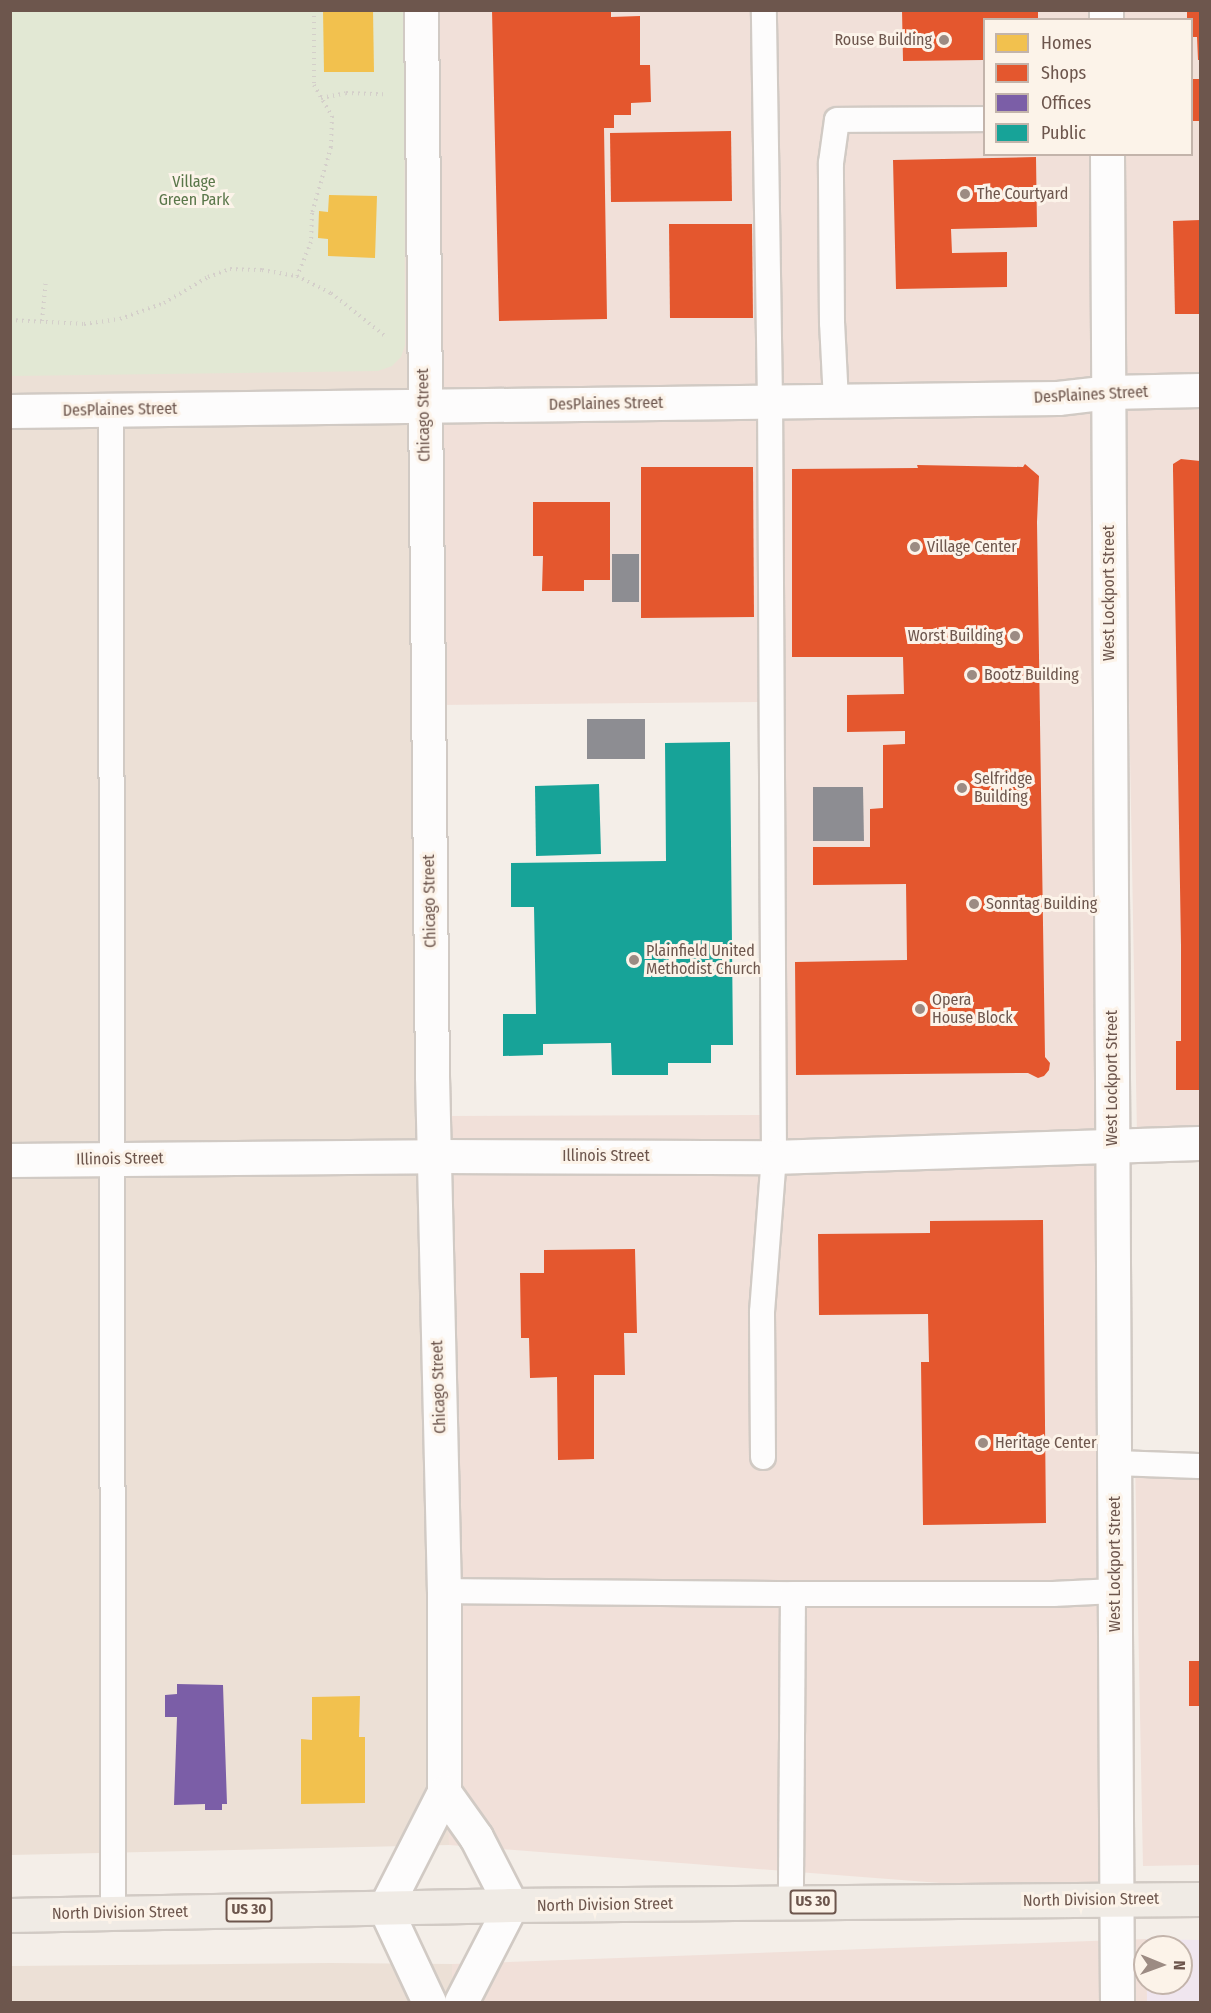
<!DOCTYPE html>
<html>
<head>
<meta charset="utf-8">
<style>
  body { margin:0 }
  #map { position:relative; width:1211px; height:2013px; overflow:hidden; background:#f4eee8; font-family:"Fira Sans Condensed",sans-serif }
  div>[style] { position:absolute }
  [style*='--x'] { left:calc(var(--x)*1px); top:calc(var(--y)*1px); width:calc(var(--w)*1px); rotate:calc(var(--a)*1deg) }
  .residential>* { inset:0; background:#ece0d6 }
  .commercial>* { inset:0; background:#f1e0d9 }
  .education>* { inset:0; background:#f0e6ef }
  .green>* { inset:0; background:#e2e8d4 }
  .homes>* { inset:0; background:#f2c14e }
  .shops>* { inset:0; background:#e4572e }
  .offices>* { inset:0; background:#7b5ea7 }
  .public>* { inset:0; background:#17a398 }
  .industry>* { inset:0; background:#8d8d92 }
  .path>* { height:4px; margin-top:-2px; transform-origin:0; background:repeating-linear-gradient(90deg,#d4cfca 0 1.5px,transparent 0 6px) }
  .roads { filter:drop-shadow(2px 0 #d1cac4) drop-shadow(-2px 0 #d1cac4) drop-shadow(0 2px #d1cac4) drop-shadow(0 -2px #d1cac4) }
  .lane>* { height:24px; margin:-12px; padding:0 12px; transform-origin:12px; border-radius:12px; background:#fdfcfc }
  .street>* { height:33px; margin:-16.5px; padding:0 16.5px; transform-origin:16.5px; border-radius:16.5px; background:#fdfcfc }
  .secondary>* { height:33px; margin:-16.5px; padding:0 16.5px; transform-origin:16.5px; border-radius:16.5px; background:#fdfcfc }
  .primary>* { height:33px; margin:-16.5px; padding:0 16.5px; transform-origin:16.5px; border-radius:16.5px; background:#f0ebe5 }
  .dots>* { width:16px; height:16px; translate:-50% -50%; box-sizing:border-box; border:3px solid #fcf3e9; border-radius:50% }
  span { translate:-50% -50%; white-space:nowrap; text-align:center; line-height:1.15; -webkit-text-stroke:6px #fcf3e9; paint-order:stroke }
  .shield-label span { padding:2px 4px; background:#fcf3e9; border:2px solid; border-radius:4px; -webkit-text-stroke-width:0 }
  .shield-label { font-size:15px; color:#6d564d; font-weight:700 }
  .poi-label { font-size:16px; color:#6d564d }
  .right { translate:-100% -50%; text-align:right }
  .left { translate:0 -50%; text-align:left }
  .park-label { font-size:16px; color:#5a774a }
  .street-label { font-size:16px; color:#6d564d }
  .frame { position:absolute; inset:0; border:12px solid #6d564d; pointer-events:none }
  .legend { position:absolute; left:983px; top:18px; width:210px; height:138px; box-sizing:border-box; background:#fcf3e9; border:2px solid #c3b4ab; margin:0; padding:8px 10px; list-style:none; font-size:18px; color:#6d564d }
  .legend li { display:flex; align-items:center; gap:12px; height:30px }
  .legend b { width:30px; border:2px solid #c3b4ab }
  .north { position:absolute; left:1133px; top:1935px; width:60px; height:60px; box-sizing:border-box; background:#fcf3e9; border:2px solid #c3b4ab; border-radius:50%; rotate:91deg; font-size:16px; font-weight:700; line-height:24px; text-align:center; color:#6d564d }
  .north::after { content:''; display:block; margin:auto; width:21px; height:27px; background:#9c8b83; clip-path:polygon(50% 0,100% 100%,50% 72%,0 100%) }
</style>
</head>
<body>
<div id="map">
  <div class="residential">
    <div style="clip-path:polygon(10px 11px,433px 11px,449px 1845px,11px 1855px)"></div>
    <div style="clip-path:polygon(330px 1963px,452px 1964px,452px 2002px,11px 2002px,10px 1966px)"></div>
  </div>
  <div class="commercial">
    <div style="clip-path:polygon(433px 11px,1095px 11px,1095px 19px,984px 20px,984px 154px,1096px 155px,1108px 1896px,449px 1845px,443px 1116px,762px 1115px,759px 702px,440px 705px)"></div>
    <div style="clip-path:polygon(1118px 11px,1200px 11px,1200px 1136px,1137px 1136px,1119px 155px,1192px 154px,1192px 20px,1118px 19px)"></div>
    <div style="clip-path:polygon(1200px 1457px,1200px 1865px,1143px 1866px,1135px 1459px)"></div>
    <div style="clip-path:polygon(1146px 1939px,1147px 2002px,452px 2002px,452px 1964px)"></div>
  </div>
  <div class="education">
    <div style="clip-path:polygon(1146px 1939px,1200px 1940px,1200px 2002px,1147px 2002px,1147px 1983px,1181px 1983px,1181px 1947px,1146px 1947px)"></div>
  </div>
  <div class="green">
    <div style="clip-path:polygon(10px 11px,404px 11px,405px 345px,401px 357px,392px 366px,378px 371px,11px 376px)"></div>
  </div>
  <div class="homes">
    <div style="clip-path:polygon(323px 10px,373px 10px,374px 72px,324px 72px)"></div>
    <div style="clip-path:polygon(329px 195px,377px 196px,375px 258px,328px 256px,328px 239px,318px 238px,319px 211px,328px 212px)"></div>
    <div style="clip-path:polygon(360px 1696px,359px 1737px,365px 1737px,365px 1803px,301px 1804px,301px 1739px,312px 1740px,312px 1697px)"></div>
  </div>
  <div class="shops">
    <div style="clip-path:polygon(492px 10px,611px 10px,611px 17px,640px 16px,640px 65px,650px 65px,651px 102px,631px 103px,631px 115px,614px 115px,614px 128px,604px 128px,607px 319px,499px 321px)"></div>
    <div style="clip-path:polygon(902px 10px,1038px 10px,1038px 20px,984px 20px,984px 60px,903px 61px)"></div>
    <div style="clip-path:polygon(1187px 10px,1200px 10px,1200px 60px,1198px 60px,1197px 37px,1192px 37px,1192px 20px,1187px 20px)"></div>
    <div style="clip-path:polygon(1192px 79px,1200px 79px,1200px 121px,1192px 121px)"></div>
    <div style="clip-path:polygon(731px 131px,732px 201px,611px 202px,610px 133px)"></div>
    <div style="clip-path:polygon(1036px 157px,1037px 227px,951px 229px,952px 253px,1007px 252px,1007px 287px,896px 289px,893px 160px)"></div>
    <div style="clip-path:polygon(1200px 220px,1200px 314px,1175px 314px,1173px 221px)"></div>
    <div style="clip-path:polygon(669px 224px,752px 224px,753px 318px,670px 318px)"></div>
    <div style="clip-path:polygon(1181px 459px,1200px 461px,1200px 1090px,1176px 1090px,1176px 1041px,1181px 1041px,1181px 946px,1173px 470px,1173px 464px)"></div>
    <div style="clip-path:polygon(1025px 464px,1039px 476px,1037px 522px,1045px 1057px,1050px 1063px,1049px 1070px,1044px 1076px,1038px 1078px,1028px 1073px,796px 1075px,795px 962px,907px 960px,906px 884px,813px 885px,813px 847px,870px 847px,870px 809px,883px 808px,883px 745px,905px 744px,905px 731px,847px 732px,847px 695px,904px 694px,903px 657px,792px 657px,792px 469px,918px 468px,917px 465px,1023px 467px)"></div>
    <div style="clip-path:polygon(641px 467px,753px 467px,754px 617px,641px 618px)"></div>
    <div style="clip-path:polygon(533px 502px,610px 502px,610px 580px,584px 580px,584px 591px,542px 591px,543px 556px,533px 556px)"></div>
    <div style="clip-path:polygon(1043px 1220px,1046px 1523px,923px 1525px,921px 1362px,929px 1362px,928px 1314px,819px 1315px,818px 1234px,930px 1233px,930px 1221px)"></div>
    <div style="clip-path:polygon(635px 1249px,637px 1333px,624px 1333px,625px 1375px,594px 1375px,594px 1459px,558px 1460px,557px 1377px,530px 1378px,529px 1338px,521px 1338px,520px 1273px,544px 1273px,544px 1250px)"></div>
    <div style="clip-path:polygon(1189px 1661px,1200px 1661px,1200px 1706px,1189px 1706px)"></div>
  </div>
  <div class="offices">
    <div style="clip-path:polygon(177px 1684px,223px 1685px,227px 1804px,222px 1804px,222px 1810px,205px 1810px,205px 1804px,174px 1805px,177px 1717px,165px 1717px,165px 1695px,177px 1694px)"></div>
  </div>
  <div class="public">
    <div style="clip-path:polygon(730px 742px,733px 1045px,711px 1045px,711px 1063px,668px 1063px,668px 1075px,612px 1075px,611px 1043px,543px 1044px,543px 1055px,503px 1056px,503px 1014px,536px 1014px,534px 907px,511px 907px,511px 863px,666px 861px,665px 743px)"></div>
    <div style="clip-path:polygon(599px 784px,601px 854px,536px 856px,535px 786px)"></div>
  </div>
  <div class="industry">
    <div style="clip-path:polygon(612px 554px,639px 554px,639px 602px,612px 602px)"></div>
    <div style="clip-path:polygon(587px 719px,645px 719px,645px 759px,587px 759px)"></div>
    <div style="clip-path:polygon(813px 787px,863px 787px,864px 841px,813px 841px)"></div>
  </div>
  <div class="path">
    <div style="--x:314;--y:10;--w:75;--a:90"></div>
    <div style="--x:314;--y:85;--w:36;--a:60"></div>
    <div style="--x:332;--y:116;--w:31;--a:92"></div>
    <div style="--x:331;--y:147;--w:69;--a:106.1"></div>
    <div style="--x:312;--y:213;--w:29;--a:92"></div>
    <div style="--x:311;--y:242;--w:37;--a:112"></div>
    <div style="--x:297;--y:276;--w:38;--a:27"></div>
    <div style="--x:331;--y:293;--w:69;--a:38.5"></div>
    <div style="--x:321;--y:98;--w:25;--a:-11"></div>
    <div style="--x:346;--y:93;--w:37;--a:2"></div>
    <div style="--x:10;--y:320;--w:74;--a:3.1"></div>
    <div style="--x:84;--y:324;--w:36;--a:-8"></div>
    <div style="--x:120;--y:319;--w:47;--a:-20"></div>
    <div style="--x:164;--y:303;--w:51;--a:-30.6"></div>
    <div style="--x:208;--y:277;--w:23;--a:-20"></div>
    <div style="--x:230;--y:269;--w:32;--a:2"></div>
    <div style="--x:262;--y:270;--w:36;--a:10"></div>
    <div style="--x:42;--y:321;--w:41;--a:-84.4"></div>
  </div>
  <div class="roads">
    <div class="lane">
      <div style="--x:836;--y:401;--w:78;--a:-92.9"></div>
      <div style="--x:832;--y:323;--w:160;--a:-90.4"></div>
      <div style="--x:831;--y:163;--w:43;--a:-82.1"></div>
      <div style="--x:837;--y:120;--w:147;--a:-0.4"></div>
      <div style="--x:111;--y:410;--w:1503;--a:89.92"></div>
      <div style="--x:763;--y:1457;--w:145;--a:-90.4"></div>
      <div style="--x:762;--y:1312;--w:155;--a:-85.6"></div>
      <div style="--x:774;--y:1157;--w:755;--a:-90.3"></div>
      <div style="--x:770;--y:402;--w:392;--a:-90.9"></div>
      <div style="--x:1114;--y:1463;--w:86;--a:2"></div>
      <div style="--x:444;--y:1591;--w:349;--a:0.5"></div>
      <div style="--x:793;--y:1594;--w:309;--a:90.4"></div>
      <div style="--x:793;--y:1594;--w:260;--a:0"></div>
      <div style="--x:1053;--y:1594;--w:62;--a:-2.8"></div>
    </div>
    <div class="street">
      <div style="--x:421;--y:10;--w:1066;--a:89.41"></div>
      <div style="--x:432;--y:1076;--w:515;--a:88.67"></div>
      <div style="--x:444;--y:1591;--w:201;--a:90"></div>
      <div style="--x:444;--y:1792;--w:130;--a:117"></div>
      <div style="--x:385;--y:1908;--w:104;--a:64.9"></div>
      <div style="--x:10;--y:411;--w:1048;--a:-0.71"></div>
      <div style="--x:1058;--y:398;--w:51;--a:-6.7"></div>
      <div style="--x:1109;--y:392;--w:91;--a:-1.3"></div>
      <div style="--x:10;--y:1160;--w:423;--a:-0.5"></div>
      <div style="--x:433;--y:1156;--w:341;--a:0.2"></div>
      <div style="--x:774;--y:1157;--w:426;--a:-1.9"></div>
      <div style="--x:444;--y:1792;--w:55;--a:54.6"></div>
      <div style="--x:476;--y:1837;--w:76;--a:62.8"></div>
      <div style="--x:511;--y:1905;--w:109;--a:117.3"></div>
    </div>
    <div class="secondary">
      <div style="--x:1106;--y:10;--w:10;--a:90"></div>
      <div style="--x:1107;--y:154;--w:1848;--a:89.69"></div>
    </div>
    <div class="primary">
      <div style="--x:10;--y:1915;--w:501;--a:-1.14"></div>
      <div style="--x:511;--y:1905;--w:689;--a:-0.5"></div>
    </div>
  </div>
  <div class="dots">
    <div style="left:944px;top:40px;background:#9c8b83"></div>
    <div style="left:965px;top:194px;background:#9c8b83"></div>
    <div style="left:915px;top:547px;background:#9c8b83"></div>
    <div style="left:1015px;top:636px;background:#9c8b83"></div>
    <div style="left:972px;top:675px;background:#9c8b83"></div>
    <div style="left:962px;top:788px;background:#9c8b83"></div>
    <div style="left:974px;top:904px;background:#9c8b83"></div>
    <div style="left:634px;top:960px;background:#9c8b83"></div>
    <div style="left:920px;top:1009px;background:#9c8b83"></div>
    <div style="left:983px;top:1443px;background:#9c8b83"></div>
  </div>
  <div class="shield-label">
    <span style="left:813px;top:1902px">US 30</span>
    <span style="left:249px;top:1910px">US 30</span>
  </div>
  <div class="poi-label">
    <span class="right" style="left:932px;top:40px">Rouse Building</span>
    <span class="left" style="left:977px;top:194px">The Courtyard</span>
    <span class="left" style="left:927px;top:547px">Village Center</span>
    <span class="right" style="left:1003px;top:636px">Worst Building</span>
    <span class="left" style="left:984px;top:675px">Bootz Building</span>
    <span class="left" style="left:974px;top:788px">Selfridge<br>Building</span>
    <span class="left" style="left:986px;top:904px">Sonntag Building</span>
    <span class="left" style="left:646px;top:960px">Plainfield United<br>Methodist Church</span>
    <span class="left" style="left:932px;top:1009px">Opera<br>House Block</span>
    <span class="left" style="left:995px;top:1443px">Heritage Center</span>
  </div>
  <div class="park-label">
    <span style="left:194px;top:191px">Village<br>Green Park</span>
  </div>
  <div class="street-label">
    <span style="left:1091px;top:395px;rotate:-3deg">DesPlaines Street</span>
    <span style="left:606px;top:404px;rotate:-1deg">DesPlaines Street</span>
    <span style="left:120px;top:410px;rotate:-1deg">DesPlaines Street</span>
    <span style="left:424px;top:415px;rotate:-91deg">Chicago Street</span>
    <span style="left:1109px;top:593px;rotate:-90deg">West Lockport Street</span>
    <span style="left:430px;top:901px;rotate:-91deg">Chicago Street</span>
    <span style="left:1112px;top:1078px;rotate:-90deg">West Lockport Street</span>
    <span style="left:606px;top:1156px">Illinois Street</span>
    <span style="left:120px;top:1159px;rotate:-1deg">Illinois Street</span>
    <span style="left:439px;top:1387px;rotate:-92deg">Chicago Street</span>
    <span style="left:1115px;top:1564px;rotate:-90deg">West Lockport Street</span>
    <span style="left:1091px;top:1900px;rotate:-1deg">North Division Street</span>
    <span style="left:605px;top:1905px;rotate:-1deg">North Division Street</span>
    <span style="left:120px;top:1913px;rotate:-1deg">North Division Street</span>
  </div>
  <div class="frame"></div>
  <ul class="legend">
  <li><b style="height:16px;background:#f2c14e"></b>Homes</li>
  <li><b style="height:16px;background:#e4572e"></b>Shops</li>
  <li><b style="height:16px;background:#7b5ea7"></b>Offices</li>
  <li><b style="height:16px;background:#17a398"></b>Public</li>
  </ul>
  <div class="north">N</div>
</div>
</body>
</html>
